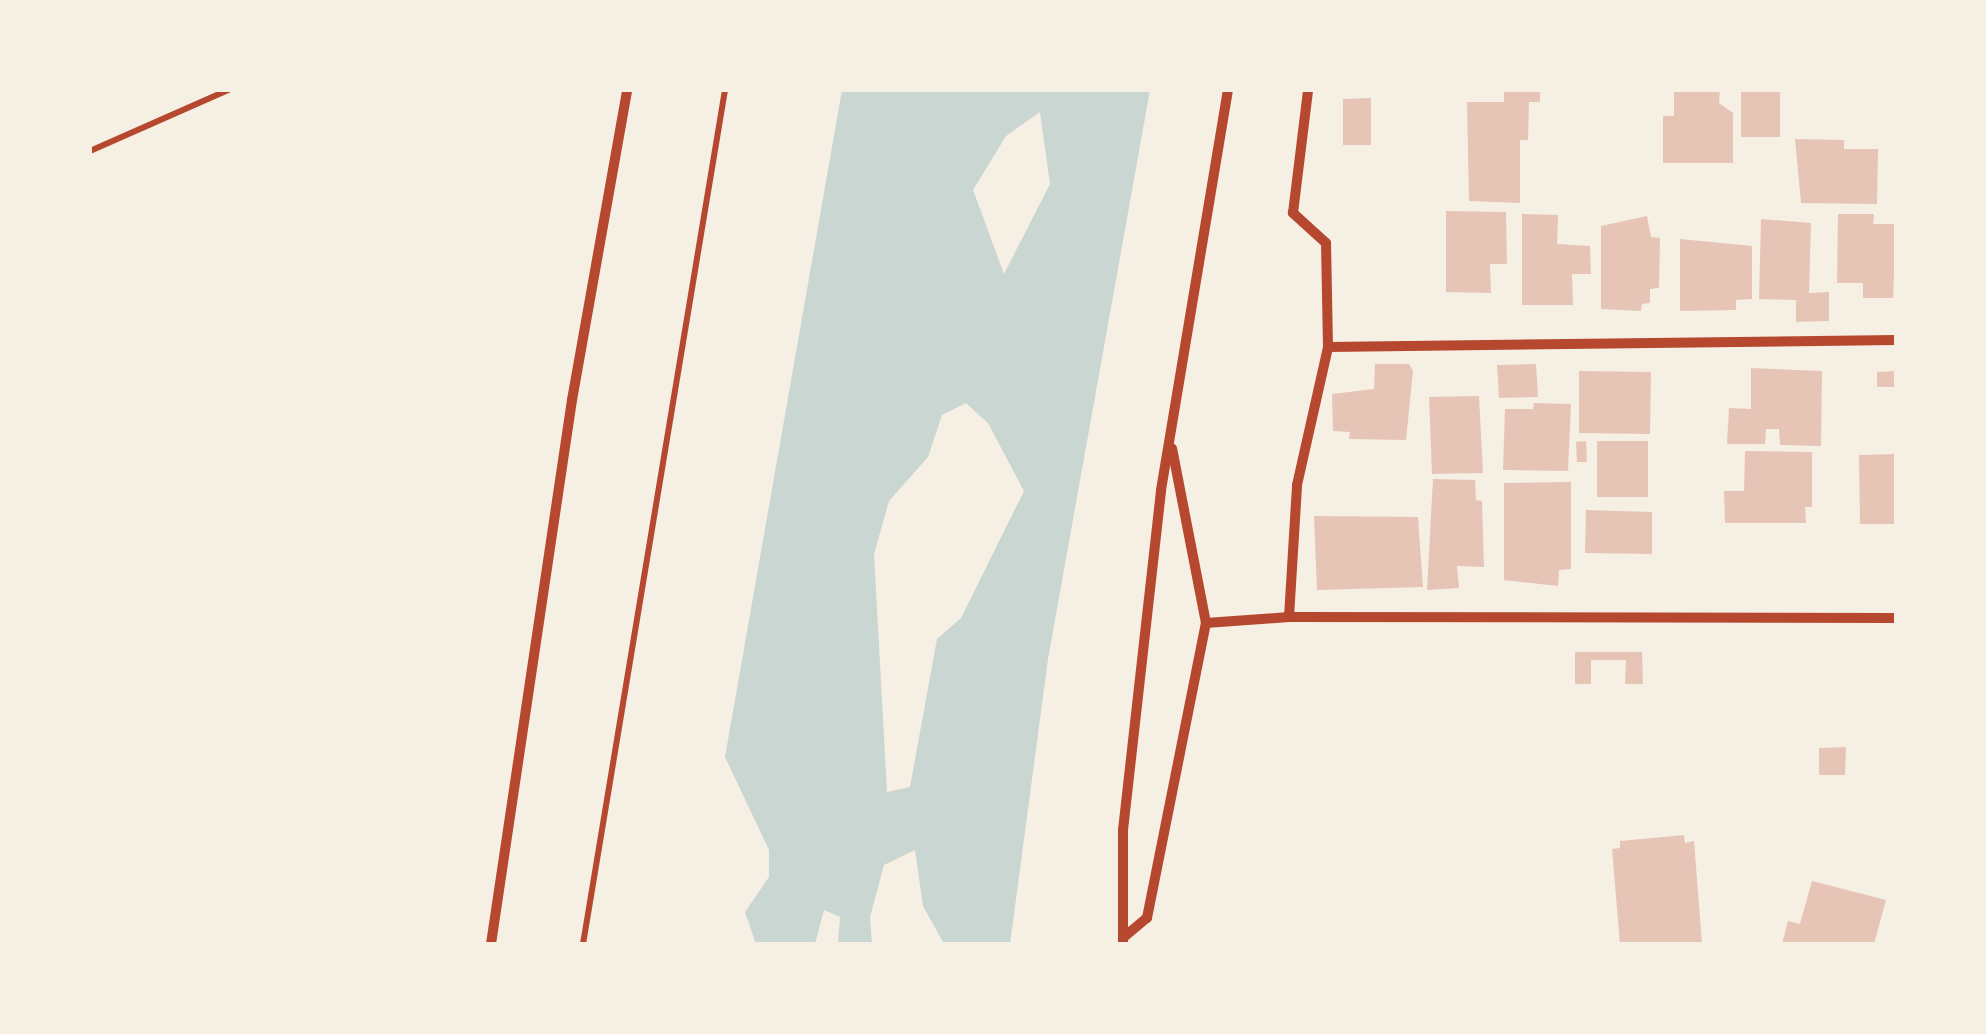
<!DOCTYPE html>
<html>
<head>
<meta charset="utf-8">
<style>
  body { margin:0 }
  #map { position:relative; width:1986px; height:1034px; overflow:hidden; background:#f6efe4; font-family:Bitter,serif }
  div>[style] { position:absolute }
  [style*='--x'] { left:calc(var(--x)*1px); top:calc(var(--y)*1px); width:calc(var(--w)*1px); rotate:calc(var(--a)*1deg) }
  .water>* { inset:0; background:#c9d6d2 }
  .building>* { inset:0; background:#e6c5b7 }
  .path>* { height:6px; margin:-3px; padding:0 3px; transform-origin:3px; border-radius:3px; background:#b5482f }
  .minor>* { height:10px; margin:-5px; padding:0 5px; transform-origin:5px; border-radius:5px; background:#b5482f }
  span { translate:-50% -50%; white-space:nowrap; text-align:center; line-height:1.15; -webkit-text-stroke:10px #f6efe4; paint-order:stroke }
  .frame { position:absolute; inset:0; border:92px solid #f6efe4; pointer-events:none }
</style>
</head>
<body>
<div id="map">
  <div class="water">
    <div style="clip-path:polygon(evenodd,842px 90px,1150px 90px,1048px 659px,1010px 944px,944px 944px,923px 906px,915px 850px,884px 865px,870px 917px,872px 944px,838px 944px,840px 917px,824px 910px,815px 944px,756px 944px,745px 912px,769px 877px,769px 850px,725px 757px,842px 90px,1040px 112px,1050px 184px,1004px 274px,973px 190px,1006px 136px,1040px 112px,842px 90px,966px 403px,988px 423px,1024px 491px,961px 618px,937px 639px,910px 787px,887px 792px,874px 554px,889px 501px,928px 457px,942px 415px,966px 403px)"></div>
  </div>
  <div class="building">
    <div style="clip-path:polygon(1504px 90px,1540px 90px,1540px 102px,1529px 102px,1528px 140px,1520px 140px,1520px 203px,1469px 201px,1467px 102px,1504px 102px)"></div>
    <div style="clip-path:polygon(1674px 90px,1720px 90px,1719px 103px,1733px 113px,1733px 163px,1663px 163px,1663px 116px,1674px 116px)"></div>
    <div style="clip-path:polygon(1741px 90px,1780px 90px,1780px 137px,1741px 137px)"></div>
    <div style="clip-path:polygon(1371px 98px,1371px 145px,1343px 145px,1343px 99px)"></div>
    <div style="clip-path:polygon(1795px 139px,1844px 140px,1844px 149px,1878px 149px,1877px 204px,1801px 203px)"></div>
    <div style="clip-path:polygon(1446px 211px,1506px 212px,1507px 264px,1490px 264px,1491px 293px,1446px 292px)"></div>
    <div style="clip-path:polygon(1522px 214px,1558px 215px,1557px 244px,1590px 246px,1591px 274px,1572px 274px,1573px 305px,1522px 305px)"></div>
    <div style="clip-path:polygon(1838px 214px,1874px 214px,1873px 224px,1896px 224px,1893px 298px,1863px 298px,1863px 283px,1837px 283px)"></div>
    <div style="clip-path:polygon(1647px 216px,1651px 237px,1660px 238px,1659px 288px,1650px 289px,1650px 303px,1642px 304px,1641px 311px,1601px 309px,1601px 226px)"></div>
    <div style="clip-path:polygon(1761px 219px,1811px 223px,1809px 293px,1829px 292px,1829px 321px,1796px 322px,1796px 300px,1759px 299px)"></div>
    <div style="clip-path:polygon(1680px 239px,1752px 246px,1752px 299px,1736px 300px,1736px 310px,1680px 311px)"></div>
    <div style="clip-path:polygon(1375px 364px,1409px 364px,1413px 371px,1406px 440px,1349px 439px,1350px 432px,1333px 431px,1332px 394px,1374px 389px)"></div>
    <div style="clip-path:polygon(1536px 364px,1538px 397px,1499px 398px,1497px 365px)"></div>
    <div style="clip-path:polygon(1751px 368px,1822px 371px,1821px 446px,1780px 445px,1779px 429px,1766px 429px,1765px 444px,1727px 444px,1729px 408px,1751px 409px)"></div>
    <div style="clip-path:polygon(1579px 371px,1651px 372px,1650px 434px,1579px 433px)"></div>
    <div style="clip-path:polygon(1896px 371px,1896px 387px,1877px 387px,1877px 372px)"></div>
    <div style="clip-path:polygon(1479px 396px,1483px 473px,1432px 474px,1429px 397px)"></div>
    <div style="clip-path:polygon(1534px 403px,1571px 404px,1568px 471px,1503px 470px,1505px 409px,1533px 409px)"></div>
    <div style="clip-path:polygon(1586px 441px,1587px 462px,1577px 462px,1576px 442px)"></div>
    <div style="clip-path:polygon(1597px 441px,1648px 441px,1648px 497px,1597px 497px)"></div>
    <div style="clip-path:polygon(1745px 451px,1812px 452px,1812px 507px,1805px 507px,1806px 523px,1725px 523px,1724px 491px,1744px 491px)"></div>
    <div style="clip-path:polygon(1896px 454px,1896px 524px,1860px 524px,1859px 455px)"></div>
    <div style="clip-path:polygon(1433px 479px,1475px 480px,1476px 500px,1482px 501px,1484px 567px,1457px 566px,1459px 588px,1427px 590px)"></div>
    <div style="clip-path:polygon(1571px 482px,1571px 569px,1559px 570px,1558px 586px,1504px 580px,1504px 483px)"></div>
    <div style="clip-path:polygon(1586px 510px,1652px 512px,1652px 554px,1585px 553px)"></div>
    <div style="clip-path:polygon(1314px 516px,1418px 517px,1423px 587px,1317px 590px)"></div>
    <div style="clip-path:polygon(1575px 652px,1642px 652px,1643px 684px,1625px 684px,1626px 660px,1591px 660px,1591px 684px,1575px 684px)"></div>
    <div style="clip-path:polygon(1846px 747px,1845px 775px,1819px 775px,1819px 748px)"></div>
    <div style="clip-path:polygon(1684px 835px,1685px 843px,1694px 841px,1702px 944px,1620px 944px,1612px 849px,1620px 848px,1620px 841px)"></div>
    <div style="clip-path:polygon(1812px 881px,1886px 900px,1874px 944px,1782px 944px,1788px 921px,1800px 924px)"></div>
  </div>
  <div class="path">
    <div style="--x:90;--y:151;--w:151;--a:-23.8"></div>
    <div style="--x:583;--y:944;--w:866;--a:-80.56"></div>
  </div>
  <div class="minor">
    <div style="--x:1328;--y:347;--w:568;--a:-0.71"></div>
    <div style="--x:1289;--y:617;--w:132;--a:-86.5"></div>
    <div style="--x:1297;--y:485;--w:141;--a:-77.3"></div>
    <div style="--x:1328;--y:347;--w:104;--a:-91.1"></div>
    <div style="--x:1326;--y:243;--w:45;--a:-137.7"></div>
    <div style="--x:1293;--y:213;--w:124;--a:-83"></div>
    <div style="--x:1206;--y:623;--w:83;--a:-4.1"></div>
    <div style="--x:1289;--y:617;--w:607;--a:0.09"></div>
    <div style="--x:1124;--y:937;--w:30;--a:-40"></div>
    <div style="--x:1147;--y:918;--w:301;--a:-78.7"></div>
    <div style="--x:1206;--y:623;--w:178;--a:-101"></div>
    <div style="--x:491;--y:944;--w:550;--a:-81.53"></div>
    <div style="--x:572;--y:400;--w:315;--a:-79.9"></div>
    <div style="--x:1123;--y:944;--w:114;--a:-90"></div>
    <div style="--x:1123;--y:830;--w:342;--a:-83.6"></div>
    <div style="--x:1161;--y:490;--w:406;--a:-80.5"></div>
  </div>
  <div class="frame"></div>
</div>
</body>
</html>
